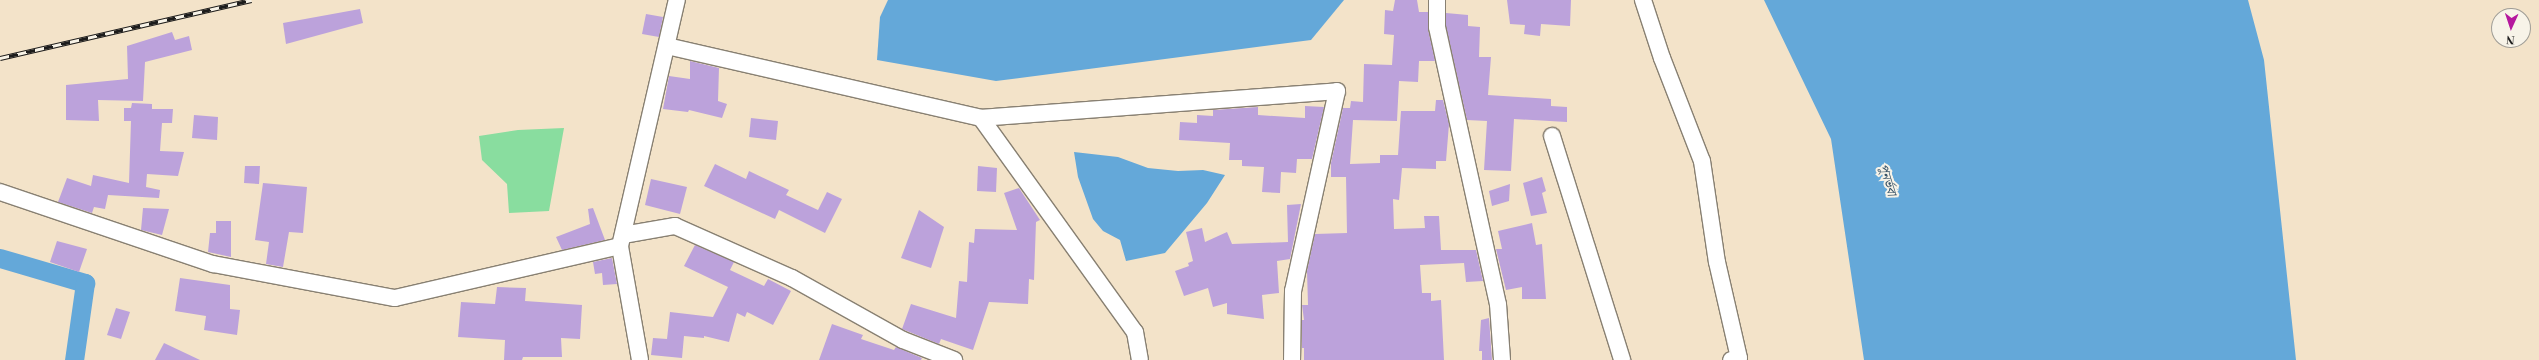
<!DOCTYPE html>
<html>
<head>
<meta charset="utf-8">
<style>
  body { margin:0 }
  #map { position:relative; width:2539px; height:360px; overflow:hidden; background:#f3e3c9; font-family:"Libre Bodoni","Noto Serif Bengali",serif }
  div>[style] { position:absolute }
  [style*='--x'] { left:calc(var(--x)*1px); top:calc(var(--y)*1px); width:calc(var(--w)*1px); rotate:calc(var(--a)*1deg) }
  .green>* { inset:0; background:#89dd9f }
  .water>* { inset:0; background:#64a8d9 }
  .canal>* { height:19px; margin:-9.5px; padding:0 9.5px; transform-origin:9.5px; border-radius:9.5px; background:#64a8d9 }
  .building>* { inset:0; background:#bca2db }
  .roads { filter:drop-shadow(1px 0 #888072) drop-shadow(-1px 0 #888072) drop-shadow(0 1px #888072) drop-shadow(0 -1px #888072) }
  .minor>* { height:16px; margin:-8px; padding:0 8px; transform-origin:8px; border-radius:8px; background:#fff }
  .rail>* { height:4.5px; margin-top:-2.25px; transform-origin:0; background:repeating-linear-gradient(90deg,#f7f3e8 0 9px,#1c1c1c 0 18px); box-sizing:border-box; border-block:1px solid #1c1c1c }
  span { translate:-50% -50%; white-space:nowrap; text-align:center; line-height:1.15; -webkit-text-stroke:4px #f7f3e8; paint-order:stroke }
  .water-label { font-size:13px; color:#395468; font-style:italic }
  .north { position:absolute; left:2491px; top:8px; width:40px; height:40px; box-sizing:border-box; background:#f7f3e8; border:1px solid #9f9d96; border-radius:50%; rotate:183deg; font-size:11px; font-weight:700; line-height:16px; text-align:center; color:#1c1c1c }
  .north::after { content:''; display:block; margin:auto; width:14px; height:18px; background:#b5179e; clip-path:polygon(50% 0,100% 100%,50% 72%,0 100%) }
</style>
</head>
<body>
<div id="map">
  <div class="green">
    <div style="clip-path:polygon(564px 128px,549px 211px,509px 213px,507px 184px,482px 160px,479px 136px,518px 130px)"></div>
  </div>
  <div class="water">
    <div style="clip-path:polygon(888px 0,1344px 0,1311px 40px,996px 81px,877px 60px,880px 17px)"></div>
    <div style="clip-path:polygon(1764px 0,2248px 0,2264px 60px,2296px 360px,1864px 360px,1831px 139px)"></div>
    <div style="clip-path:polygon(1074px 152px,1118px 157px,1148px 168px,1178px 171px,1203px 170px,1225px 175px,1207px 203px,1165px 253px,1126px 261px,1120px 240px,1103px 231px,1093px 219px,1078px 177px)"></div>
  </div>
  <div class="canal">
    <div style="--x:0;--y:258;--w:89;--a:16.4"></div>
    <div style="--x:85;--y:283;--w:78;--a:98.1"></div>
  </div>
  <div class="building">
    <div style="clip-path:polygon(1395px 0,1417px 0,1419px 12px,1428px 12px,1428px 29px,1435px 61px,1419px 61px,1418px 82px,1399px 81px,1397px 121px,1353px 120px,1350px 164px,1380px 163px,1380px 155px,1398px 155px,1401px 111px,1435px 111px,1436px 100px,1443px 100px,1449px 124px,1446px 161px,1436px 161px,1436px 169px,1402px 168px,1399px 200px,1393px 199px,1394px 229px,1425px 228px,1424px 216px,1439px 216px,1441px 250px,1476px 250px,1483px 281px,1466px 282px,1464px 263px,1420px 265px,1422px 293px,1431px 293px,1431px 301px,1441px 300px,1444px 360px,1304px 360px,1304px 348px,1302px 348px,1302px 320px,1304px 320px,1302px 305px,1308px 305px,1307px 271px,1315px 234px,1347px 233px,1346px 177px,1331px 177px,1331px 163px,1343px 108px,1350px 108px,1351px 101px,1363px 102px,1364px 64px,1392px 65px,1394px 35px,1384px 34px,1385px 10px,1393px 11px)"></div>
    <div style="clip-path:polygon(1507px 0,1571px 0,1570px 26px,1541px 24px,1540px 36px,1524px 34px,1525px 25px,1510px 24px)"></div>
    <div style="clip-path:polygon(360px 9px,363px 23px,286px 44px,283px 23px)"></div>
    <div style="clip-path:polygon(1446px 13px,1468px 15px,1468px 26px,1480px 27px,1479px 57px,1491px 57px,1488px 95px,1551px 99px,1551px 106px,1567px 107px,1567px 122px,1514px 119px,1511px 171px,1484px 170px,1487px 121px,1467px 120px,1446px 26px)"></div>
    <div style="clip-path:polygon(646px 14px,663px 17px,659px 37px,642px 34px)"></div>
    <div style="clip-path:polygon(172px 32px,175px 40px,189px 36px,192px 50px,145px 62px,143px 101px,98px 100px,99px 121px,66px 120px,66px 85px,128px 79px,127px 46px)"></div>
    <div style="clip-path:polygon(690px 61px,719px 68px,718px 101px,727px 104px,722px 118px,689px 110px,688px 112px,663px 109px,669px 76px,690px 79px)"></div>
    <div style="clip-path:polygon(132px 103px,152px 104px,152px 109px,173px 109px,172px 123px,162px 123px,160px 151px,184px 152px,178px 176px,147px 174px,146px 187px,160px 190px,159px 198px,108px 195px,105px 209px,94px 207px,92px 213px,58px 202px,67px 178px,91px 186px,93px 175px,129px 183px,131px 121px,124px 121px,124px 108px,131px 108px)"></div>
    <div style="clip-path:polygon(1305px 106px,1324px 107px,1312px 159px,1297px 159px,1296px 173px,1281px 172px,1280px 193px,1262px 192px,1264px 167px,1242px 166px,1242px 160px,1229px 160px,1230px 143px,1179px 140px,1180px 122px,1197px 123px,1197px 115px,1213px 116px,1213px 110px,1258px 107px,1258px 115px,1305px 118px)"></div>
    <div style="clip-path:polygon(194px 115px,218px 117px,217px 140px,192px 138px)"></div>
    <div style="clip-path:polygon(751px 118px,778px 121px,776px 140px,749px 137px)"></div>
    <div style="clip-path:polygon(715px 164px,746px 179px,749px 171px,789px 190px,786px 195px,818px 210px,827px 192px,842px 199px,825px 233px,779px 210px,775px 219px,704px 186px)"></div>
    <div style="clip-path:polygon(245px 166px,260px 166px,259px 184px,244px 183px)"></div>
    <div style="clip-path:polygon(978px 166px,997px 168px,996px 192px,977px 191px)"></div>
    <div style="clip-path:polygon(1542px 177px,1546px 191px,1542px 193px,1547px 213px,1531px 216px,1523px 183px)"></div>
    <div style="clip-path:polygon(651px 179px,687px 187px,680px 214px,645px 205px)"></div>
    <div style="clip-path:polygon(263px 183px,307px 187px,303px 233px,289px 232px,283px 267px,266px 264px,269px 242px,255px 240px)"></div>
    <div style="clip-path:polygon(1510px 184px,1509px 201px,1492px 206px,1489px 191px)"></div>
    <div style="clip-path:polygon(1019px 188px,1040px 220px,1036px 222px,1034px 280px,1029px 279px,1028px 304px,989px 302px,973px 350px,941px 339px,939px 344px,902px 329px,911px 304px,956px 318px,959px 281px,967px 282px,969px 242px,974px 243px,975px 229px,1017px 230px,1004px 193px)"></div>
    <div style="clip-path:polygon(1301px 204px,1290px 259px,1277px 261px,1279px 293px,1262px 295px,1264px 319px,1227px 314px,1227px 303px,1213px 307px,1208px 288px,1184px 296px,1175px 271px,1189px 266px,1188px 263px,1193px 261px,1186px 232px,1202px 228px,1205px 242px,1227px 232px,1232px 244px,1288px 242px,1287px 205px)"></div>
    <div style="clip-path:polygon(143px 208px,169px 209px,162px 235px,141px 230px)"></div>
    <div style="clip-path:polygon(593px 208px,605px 240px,562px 250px,556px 237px,590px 224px,588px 209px)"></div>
    <div style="clip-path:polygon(919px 210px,944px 227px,931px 268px,901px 258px)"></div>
    <div style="clip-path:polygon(216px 221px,231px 221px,231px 257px,208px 252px,210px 233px,216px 233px)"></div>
    <div style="clip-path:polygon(1532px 223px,1536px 245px,1542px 244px,1546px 299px,1522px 299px,1522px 287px,1506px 290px,1496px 249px,1502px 249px,1498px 231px)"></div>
    <div style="clip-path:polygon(57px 241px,87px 249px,79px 272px,50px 262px)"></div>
    <div style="clip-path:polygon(695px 245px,734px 262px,730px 270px,764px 286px,768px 279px,791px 291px,773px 325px,747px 312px,745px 317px,737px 313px,729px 342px,704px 336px,704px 338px,684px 336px,682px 358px,651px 355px,653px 338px,667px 339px,670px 312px,713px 317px,728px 287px,684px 266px)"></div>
    <div style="clip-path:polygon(612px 258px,617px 284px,603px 285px,602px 273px,595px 274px,593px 262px)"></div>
    <div style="clip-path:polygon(180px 278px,230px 285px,230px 309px,240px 310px,237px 335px,204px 330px,206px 316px,175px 311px)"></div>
    <div style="clip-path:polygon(497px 287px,526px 288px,525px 301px,582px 305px,580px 339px,561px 338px,562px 357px,523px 357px,522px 360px,504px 360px,505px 340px,458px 337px,461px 302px,495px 304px)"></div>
    <div style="clip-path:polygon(116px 308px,130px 312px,121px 339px,107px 335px)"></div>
    <div style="clip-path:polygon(1489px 318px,1492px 360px,1482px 360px,1482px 351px,1479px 351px,1481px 320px)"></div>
    <div style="clip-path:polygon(832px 324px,863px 335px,861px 339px,894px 350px,896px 347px,922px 358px,921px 360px,819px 360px)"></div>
    <div style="clip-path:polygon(164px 343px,200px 360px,155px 360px)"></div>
  </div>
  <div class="roads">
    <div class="minor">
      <div style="--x:1437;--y:0;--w:27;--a:90"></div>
      <div style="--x:1437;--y:27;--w:284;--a:77.6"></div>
      <div style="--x:1498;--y:304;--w:56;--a:85.9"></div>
      <div style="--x:1643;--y:0;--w:61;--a:71.9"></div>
      <div style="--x:1662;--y:58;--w:110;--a:68.8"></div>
      <div style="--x:1702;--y:161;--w:102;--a:81.6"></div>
      <div style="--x:1717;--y:262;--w:98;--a:77.1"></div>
      <div style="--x:1739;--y:358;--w:8;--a:166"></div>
      <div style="--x:667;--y:46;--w:322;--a:12.9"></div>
      <div style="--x:981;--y:118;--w:264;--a:54.3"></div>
      <div style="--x:1135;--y:332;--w:28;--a:80"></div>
      <div style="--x:981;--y:118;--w:357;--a:-4.3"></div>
      <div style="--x:1337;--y:91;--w:205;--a:102.4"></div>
      <div style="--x:1293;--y:291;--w:69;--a:90.8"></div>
      <div style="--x:1552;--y:136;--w:235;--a:72.6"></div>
      <div style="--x:0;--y:192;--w:225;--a:18.7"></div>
      <div style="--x:213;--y:264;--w:185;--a:10.6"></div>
      <div style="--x:395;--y:298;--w:231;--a:-13"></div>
      <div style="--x:623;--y:235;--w:53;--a:-9.8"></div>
      <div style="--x:675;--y:226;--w:128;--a:24"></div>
      <div style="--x:792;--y:278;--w:127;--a:29.2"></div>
      <div style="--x:903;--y:340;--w:55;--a:21.4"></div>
      <div style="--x:640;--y:360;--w:116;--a:-100"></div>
      <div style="--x:620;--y:246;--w:253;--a:-77"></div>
    </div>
  </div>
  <div class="rail">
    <div style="--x:0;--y:58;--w:258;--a:-13"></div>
  </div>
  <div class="water-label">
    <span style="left:1887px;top:180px;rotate:73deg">পুনর্ভবা</span>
  </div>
  <div class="north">N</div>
</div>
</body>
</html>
